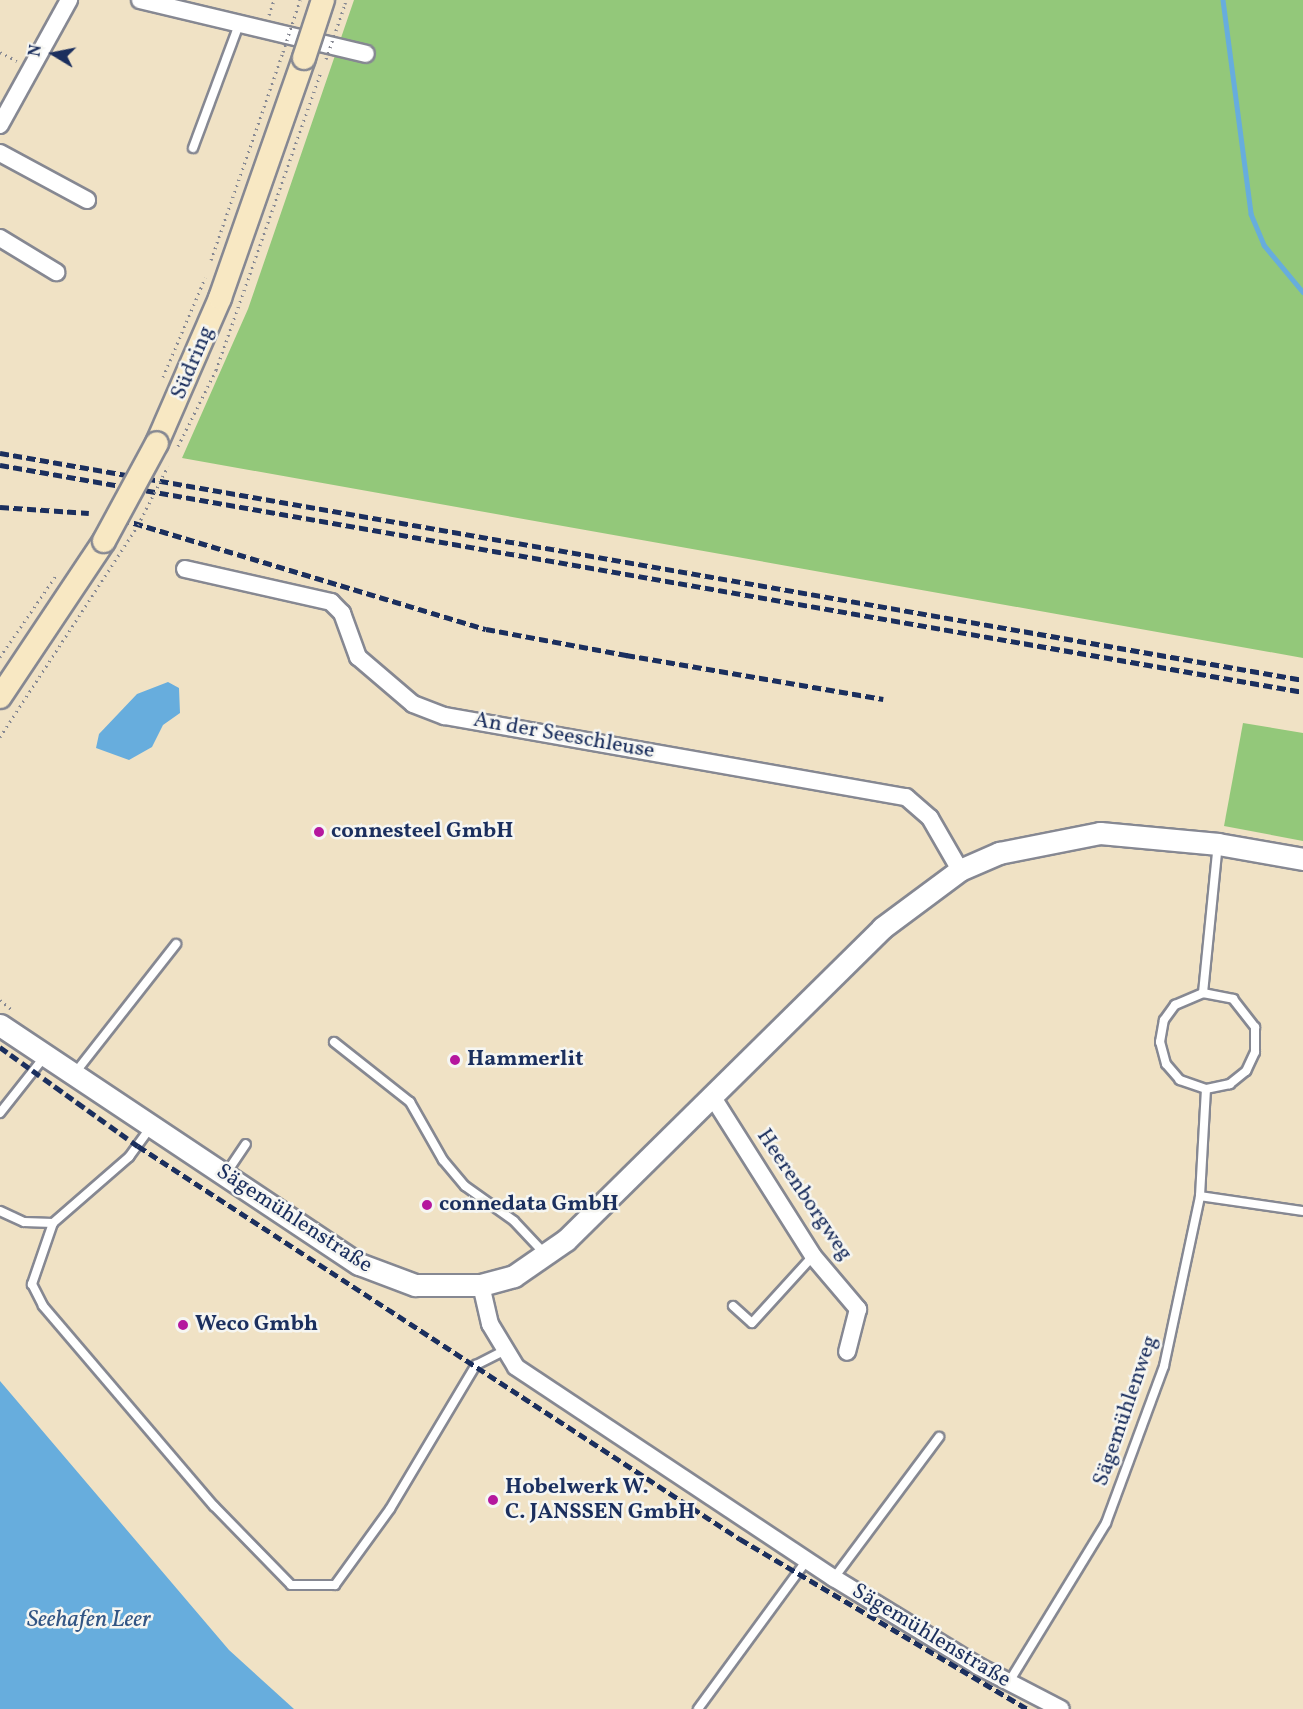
<!DOCTYPE html>
<html>
<head>
<meta charset="utf-8">
<style>
  body { margin:0 }
  #map { position:relative; width:1303px; height:1709px; overflow:hidden; background:#f0e2c5; font-family:Vollkorn,serif }
  div>[style] { position:absolute }
  [style*='--x'] { left:calc(var(--x)*1px); top:calc(var(--y)*1px); width:calc(var(--w)*1px); rotate:calc(var(--a)*1deg) }
  .green>* { inset:0; background:#93c87a }
  .water>* { inset:0; background:#67addd }
  .stream>* { height:4.5px; margin:-2.25px; padding:0 2.25px; transform-origin:2.25px; border-radius:2.25px; background:#67addd }
  .path>* { height:3px; margin-top:-1.5px; transform-origin:0; background:repeating-linear-gradient(90deg,#868892 0 1.5px,transparent 0 6px) }
  .roads { filter:drop-shadow(2px 0 #868892) drop-shadow(-2px 0 #868892) drop-shadow(0 2px #868892) drop-shadow(0 -2px #868892) }
  .service>* { height:8px; margin:-4px; padding:0 4px; transform-origin:4px; border-radius:4px; background:#fff }
  .minor>* { height:16px; margin:-8px; padding:0 8px; transform-origin:8px; border-radius:8px; background:#fff }
  .tertiary>* { height:21px; margin:-10.5px; padding:0 10.5px; transform-origin:10.5px; border-radius:10.5px; background:#fff }
  .secondary>* { height:22px; margin:-11px; padding:0 11px; transform-origin:11px; border-radius:11px; background:#f8e8c3 }
  .rail>* { height:4.5px; margin-top:-2.25px; transform-origin:0; background:repeating-linear-gradient(90deg,#1b2f5e 0 9px,transparent 0 13.5px) }
  .path-bridge>* { height:3px; margin-top:-1.5px; transform-origin:0; background:repeating-linear-gradient(90deg,#868892 0 1.5px,transparent 0 6px) }
  .bridges { filter:drop-shadow(2px 0 #868892) drop-shadow(-2px 0 #868892) drop-shadow(0 2px #868892) drop-shadow(0 -2px #868892) }
  .secondary-bridge>* { height:22px; margin:-11px; padding:0 11px; transform-origin:11px; border-radius:11px; background:#f8e8c3 }
  .dots>* { width:16px; height:16px; translate:-50% -50%; box-sizing:border-box; border:3px solid #f6f6f2; border-radius:50% }
  span { translate:-50% -50%; white-space:nowrap; text-align:center; line-height:1.15; -webkit-text-stroke:5px #f6f6f2; paint-order:stroke }
  .street-label { font-size:22px; color:#1b2f5e }
  .poi-label { font-size:22px; color:#1b2f5e; font-weight:700 }
  .left { translate:0 -50%; text-align:left }
  .water-label { font-size:24px; color:#325584; font-style:italic }
  .north { position:absolute; left:24px; top:24px; width:60px; height:60px; -webkit-text-stroke:4px #f6f6f2; paint-order:stroke; rotate:280deg; font-size:16px; font-weight:700; line-height:24px; text-align:center; color:#1b2f5e }
  .north::after { content:''; display:block; margin:auto; width:21px; height:27px; background:#1b2f5e; clip-path:polygon(50% 0,100% 100%,50% 72%,0 100%) }
</style>
</head>
<body>
<div id="map">
  <div class="green">
    <div style="clip-path:polygon(354px 0,1303px 0,1303px 658px,182px 458px,248px 309px)"></div>
    <div style="clip-path:polygon(1243px 723px,1303px 733px,1303px 841px,1224px 826px)"></div>
  </div>
  <div class="water">
    <div style="clip-path:polygon(168px 682px,179px 688px,180px 713px,163px 725px,152px 747px,129px 760px,96px 748px,99px 734px,137px 694px)"></div>
    <div style="clip-path:polygon(0 1381px,229px 1650px,294px 1709px,0 1709px)"></div>
  </div>
  <div class="stream">
    <div style="--x:1223;--y:0;--w:216;--a:82.5"></div>
    <div style="--x:1251;--y:214;--w:34;--a:67"></div>
    <div style="--x:1264;--y:245;--w:61;--a:50.3"></div>
  </div>
  <div class="path">
    <div style="--x:345;--y:4;--w:4;--a:-76"></div>
    <div style="--x:269;--y:15;--w:16;--a:-72"></div>
    <div style="--x:0;--y:52;--w:19;--a:28"></div>
    <div style="--x:211;--y:260;--w:220;--a:-70.9"></div>
    <div style="--x:163;--y:377;--w:108;--a:-67"></div>
    <div style="--x:178;--y:446;--w:85;--a:-63.4"></div>
    <div style="--x:216;--y:370;--w:314;--a:-70.6"></div>
    <div style="--x:0;--y:657;--w:101;--a:-55.5"></div>
    <div style="--x:0;--y:737;--w:253;--a:-56.9"></div>
    <div style="--x:0;--y:1000;--w:14;--a:39"></div>
  </div>
  <div class="roads">
    <div class="service">
      <div style="--x:193;--y:148;--w:132;--a:-69.6"></div>
      <div style="--x:1203;--y:993;--w:150;--a:-84.3"></div>
      <div style="--x:334;--y:1042;--w:97;--a:38.3"></div>
      <div style="--x:410;--y:1102;--w:67;--a:60.4"></div>
      <div style="--x:443;--y:1160;--w:34;--a:50"></div>
      <div style="--x:465;--y:1186;--w:60;--a:35.5"></div>
      <div style="--x:514;--y:1221;--w:45;--a:46.8"></div>
      <div style="--x:75;--y:1073;--w:164;--a:-51.9"></div>
      <div style="--x:0;--y:1113;--w:73;--a:-51.7"></div>
      <div style="--x:225;--y:1175;--w:37;--a:-56"></div>
      <div style="--x:1200;--y:1196;--w:104;--a:8.3"></div>
      <div style="--x:0;--y:1211;--w:26;--a:25"></div>
      <div style="--x:24;--y:1222;--w:29;--a:2"></div>
      <div style="--x:53;--y:1223;--w:101;--a:-41"></div>
      <div style="--x:129;--y:1157;--w:37;--a:-54"></div>
      <div style="--x:53;--y:1223;--w:65;--a:109"></div>
      <div style="--x:32;--y:1284;--w:25;--a:63"></div>
      <div style="--x:43;--y:1306;--w:263;--a:49.5"></div>
      <div style="--x:214;--y:1506;--w:110;--a:45.7"></div>
      <div style="--x:291;--y:1585;--w:44;--a:0"></div>
      <div style="--x:335;--y:1585;--w:94;--a:-54.1"></div>
      <div style="--x:390;--y:1509;--w:168;--a:-59.2"></div>
      <div style="--x:476;--y:1365;--w:34;--a:-27"></div>
      <div style="--x:733;--y:1306;--w:25;--a:42"></div>
      <div style="--x:752;--y:1323;--w:91;--a:-47.7"></div>
      <div style="--x:834;--y:1578;--w:176;--a:-53.3"></div>
      <div style="--x:1009;--y:1682;--w:186;--a:-58.6"></div>
      <div style="--x:1106;--y:1523;--w:167;--a:-69.7"></div>
      <div style="--x:1164;--y:1366;--w:174;--a:-78"></div>
      <div style="--x:1200;--y:1196;--w:107;--a:-86.8"></div>
      <div style="--x:1206;--y:1089;--w:28;--a:-161"></div>
      <div style="--x:1180;--y:1080;--w:21;--a:-131"></div>
      <div style="--x:1166;--y:1064;--w:23;--a:-105"></div>
      <div style="--x:1160;--y:1042;--w:22;--a:-80"></div>
      <div style="--x:1164;--y:1020;--w:19;--a:-54"></div>
      <div style="--x:1175;--y:1005;--w:30;--a:-23"></div>
      <div style="--x:1203;--y:993;--w:31;--a:11"></div>
      <div style="--x:1233;--y:999;--w:36;--a:52"></div>
      <div style="--x:1255;--y:1027;--w:25;--a:90"></div>
      <div style="--x:1255;--y:1052;--w:21;--a:115"></div>
      <div style="--x:1246;--y:1071;--w:21;--a:141"></div>
      <div style="--x:1230;--y:1084;--w:25;--a:168"></div>
      <div style="--x:698;--y:1709;--w:185;--a:-53.8"></div>
    </div>
    <div class="minor">
      <div style="--x:140;--y:0;--w:232;--a:13.4"></div>
      <div style="--x:0;--y:125;--w:143;--a:-61.1"></div>
      <div style="--x:0;--y:153;--w:99;--a:28.4"></div>
      <div style="--x:0;--y:238;--w:66;--a:31.3"></div>
      <div style="--x:185;--y:569;--w:150;--a:12.7"></div>
      <div style="--x:331;--y:602;--w:16;--a:45"></div>
      <div style="--x:342;--y:613;--w:47;--a:70"></div>
      <div style="--x:358;--y:657;--w:72;--a:40.5"></div>
      <div style="--x:413;--y:704;--w:34;--a:21"></div>
      <div style="--x:445;--y:716;--w:468;--a:10"></div>
      <div style="--x:906;--y:797;--w:32;--a:41"></div>
      <div style="--x:930;--y:818;--w:60;--a:60"></div>
      <div style="--x:712;--y:1096;--w:189;--a:57.7"></div>
      <div style="--x:813;--y:1256;--w:70;--a:49.7"></div>
      <div style="--x:858;--y:1309;--w:44;--a:104.3"></div>
      <div style="--x:481;--y:1285;--w:40;--a:77"></div>
      <div style="--x:490;--y:1324;--w:50;--a:58.8"></div>
      <div style="--x:516;--y:1367;--w:382;--a:33.6"></div>
      <div style="--x:834;--y:1578;--w:169;--a:31.4"></div>
      <div style="--x:978;--y:1666;--w:93;--a:27.4"></div>
    </div>
    <div class="tertiary">
      <div style="--x:0;--y:1025;--w:431;--a:33.7"></div>
      <div style="--x:359;--y:1264;--w:60;--a:20.6"></div>
      <div style="--x:415;--y:1285;--w:66;--a:0"></div>
      <div style="--x:481;--y:1285;--w:34;--a:-15"></div>
      <div style="--x:514;--y:1276;--w:63;--a:-34.7"></div>
      <div style="--x:566;--y:1240;--w:444;--a:-44.6"></div>
      <div style="--x:882;--y:928;--w:97;--a:-36.6"></div>
      <div style="--x:960;--y:870;--w:43;--a:-23.6"></div>
      <div style="--x:999;--y:853;--w:103;--a:-11.2"></div>
      <div style="--x:1100;--y:833;--w:119;--a:5.3"></div>
      <div style="--x:1218;--y:844;--w:86;--a:10"></div>
    </div>
    <div class="secondary">
      <div style="--x:157;--y:443;--w:158;--a:-66.5"></div>
      <div style="--x:220;--y:298;--w:254;--a:-70.7"></div>
      <div style="--x:0;--y:697;--w:187;--a:-56.3"></div>
    </div>
  </div>
  <div class="rail">
    <div style="--x:0;--y:453;--w:1323;--a:9.88"></div>
    <div style="--x:0;--y:465;--w:1323;--a:9.88"></div>
    <div style="--x:0;--y:507;--w:89;--a:3.9"></div>
    <div style="--x:121;--y:519;--w:381;--a:16.8"></div>
    <div style="--x:486;--y:629;--w:148;--a:10.5"></div>
    <div style="--x:626;--y:655;--w:261;--a:9.7"></div>
    <div style="--x:0;--y:1047;--w:170;--a:35.7"></div>
    <div style="--x:138;--y:1146;--w:719;--a:33.14"></div>
    <div style="--x:740;--y:1539;--w:334;--a:30.6"></div>
  </div>
  <div class="path-bridge">
    <div style="--x:283;--y:52;--w:55;--a:-71.9"></div>
    <div style="--x:326;--y:59;--w:58;--a:-70.9"></div>
    <div style="--x:138;--y:525;--w:66;--a:-63"></div>
  </div>
  <div class="bridges">
    <div class="secondary-bridge">
      <div style="--x:304;--y:58;--w:61;--a:-71.9"></div>
      <div style="--x:104;--y:541;--w:111;--a:-61.6"></div>
    </div>
  </div>
  <div class="dots">
    <div style="left:319px;top:832px;background:#b5179e"></div>
    <div style="left:455px;top:1060px;background:#b5179e"></div>
    <div style="left:427px;top:1205px;background:#b5179e"></div>
    <div style="left:183px;top:1325px;background:#b5179e"></div>
    <div style="left:493px;top:1500px;background:#b5179e"></div>
  </div>
  <div class="street-label">
    <span style="left:193px;top:363px;rotate:-67deg">Südring</span>
    <span style="left:564px;top:736px;rotate:10deg">An der Seeschleuse</span>
    <span style="left:804px;top:1195px;rotate:56deg">Heerenborgweg</span>
    <span style="left:294px;top:1219px;rotate:33deg">Sägemühlenstraße</span>
    <span style="left:1126px;top:1411px;rotate:-71deg">Sägemühlenweg</span>
    <span style="left:931px;top:1636px;rotate:31deg">Sägemühlenstraße</span>
  </div>
  <div class="poi-label">
    <span class="left" style="left:331px;top:832px">connesteel GmbH</span>
    <span class="left" style="left:467px;top:1060px">Hammerlit</span>
    <span class="left" style="left:439px;top:1205px">connedata GmbH</span>
    <span class="left" style="left:195px;top:1325px">Weco Gmbh</span>
    <span class="left" style="left:505px;top:1500px">Hobelwerk W.<br>C. JANSSEN GmbH</span>
  </div>
  <div class="water-label">
    <span style="left:89px;top:1621px">Seehafen Leer</span>
  </div>
  <div class="north">N</div>
</div>
</body>
</html>
